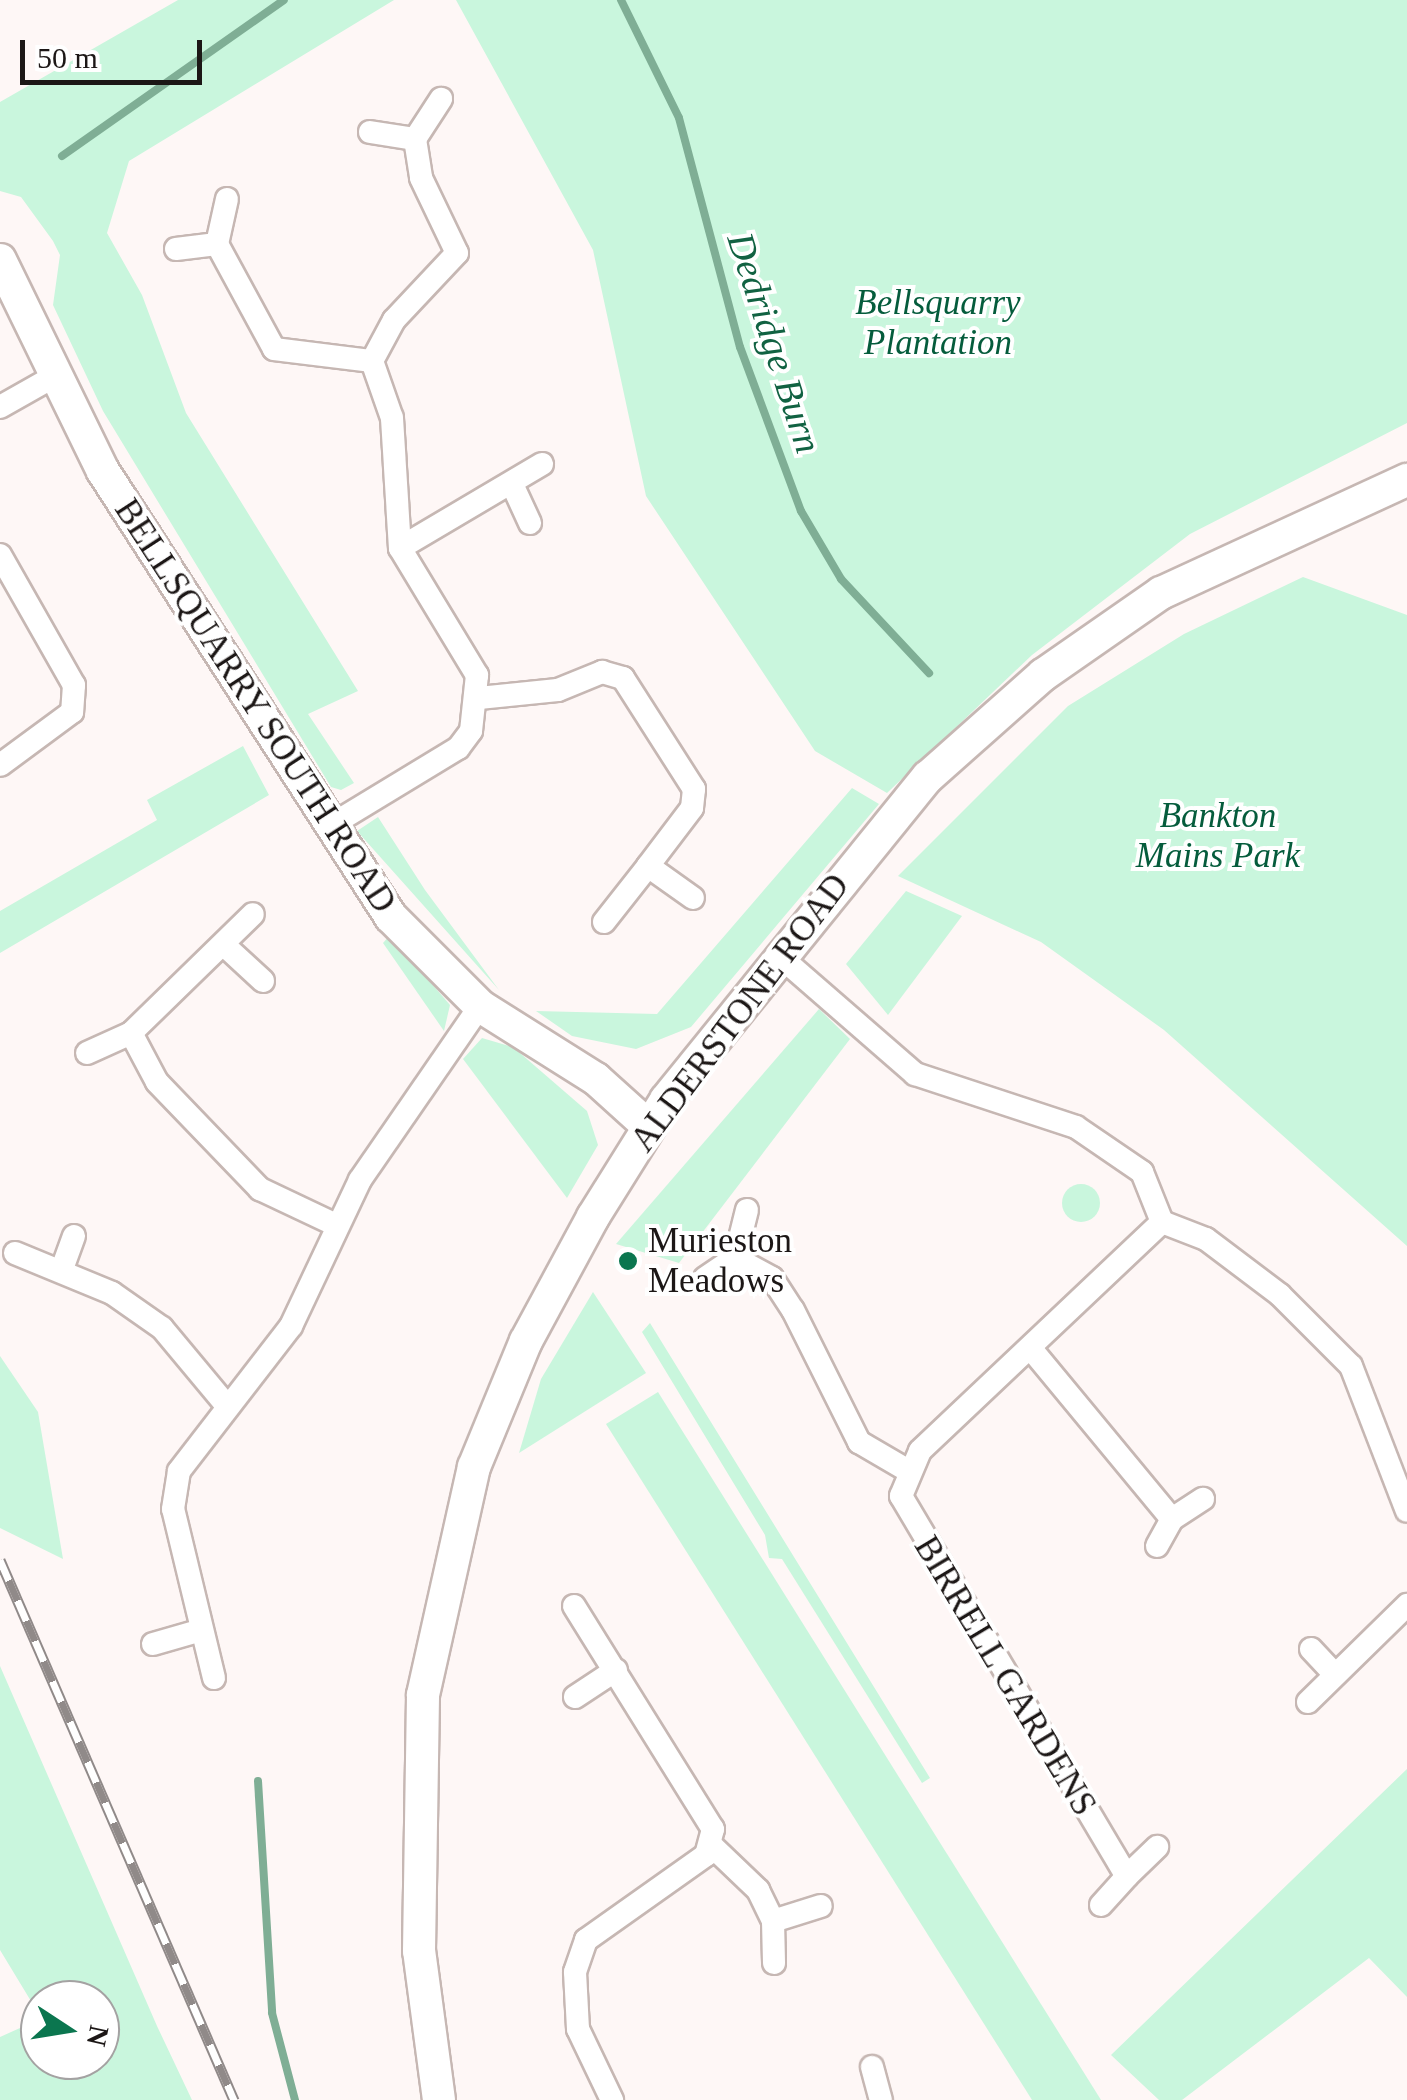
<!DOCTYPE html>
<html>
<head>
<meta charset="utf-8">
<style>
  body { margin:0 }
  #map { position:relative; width:1407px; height:2100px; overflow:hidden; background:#fef7f6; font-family:"Times New Roman",serif }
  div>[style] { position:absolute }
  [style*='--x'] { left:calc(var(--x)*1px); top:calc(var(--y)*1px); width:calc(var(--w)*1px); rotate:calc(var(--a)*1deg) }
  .green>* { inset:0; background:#c9f6dd }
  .round { border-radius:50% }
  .stream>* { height:8px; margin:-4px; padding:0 4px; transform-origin:4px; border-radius:4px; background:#7fae95 }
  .roads { filter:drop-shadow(2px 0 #c6b7b3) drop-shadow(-2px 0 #c6b7b3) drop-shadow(0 2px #c6b7b3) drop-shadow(0 -2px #c6b7b3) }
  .street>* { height:22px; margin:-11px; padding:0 11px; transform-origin:11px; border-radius:11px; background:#fff }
  .secondary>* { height:32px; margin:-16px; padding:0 16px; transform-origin:16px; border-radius:16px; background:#fff }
  .rail>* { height:11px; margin-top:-5.5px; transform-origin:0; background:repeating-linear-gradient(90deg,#fff 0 22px,#908a89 0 44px); box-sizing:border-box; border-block:2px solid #908a89 }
  .dots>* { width:28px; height:28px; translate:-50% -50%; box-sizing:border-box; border:5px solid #fff; border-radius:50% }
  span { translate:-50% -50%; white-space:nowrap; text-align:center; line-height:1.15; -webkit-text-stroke:8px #fff; paint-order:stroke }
  .park-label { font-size:35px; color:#055c3c; font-style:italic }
  .street-label { font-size:35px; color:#1c1716 }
  .poi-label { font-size:35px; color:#1c1716 }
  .left { translate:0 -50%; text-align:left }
  .water-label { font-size:38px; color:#116242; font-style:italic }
  .north { position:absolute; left:20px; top:1980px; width:100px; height:100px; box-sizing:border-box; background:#fff; border:2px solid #a4a2a2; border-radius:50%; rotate:102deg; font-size:28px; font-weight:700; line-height:40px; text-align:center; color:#1c1716 }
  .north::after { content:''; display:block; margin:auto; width:35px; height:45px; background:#0b764f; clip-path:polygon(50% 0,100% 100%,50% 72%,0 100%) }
  .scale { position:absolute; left:20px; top:40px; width:182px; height:45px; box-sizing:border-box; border:5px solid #1c1716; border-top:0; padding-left:12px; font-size:30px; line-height:35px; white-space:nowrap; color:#1c1716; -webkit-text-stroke:8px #fff; paint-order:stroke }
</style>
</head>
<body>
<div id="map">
  <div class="green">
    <div style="clip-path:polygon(178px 0,394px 0,129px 161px,107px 233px,142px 295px,186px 413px,358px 691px,308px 714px,354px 783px,341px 790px,331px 787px,103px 411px,53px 305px,60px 255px,53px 241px,21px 197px,0 191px,0 102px)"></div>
    <div style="clip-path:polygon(456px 0,1407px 0,1407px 423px,1190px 534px,1032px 655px,887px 793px,815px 751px,646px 496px,593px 250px)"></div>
    <div style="clip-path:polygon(1303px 577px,1407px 615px,1407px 1246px,1164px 1030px,1041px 942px,898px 876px,1068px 706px,1184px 634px)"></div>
    <div style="clip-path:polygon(243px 746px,269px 795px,0 953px,0 911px,157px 820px,147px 800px)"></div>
    <div style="clip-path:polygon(852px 788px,879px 804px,691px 1027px,636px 1049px,572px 1036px,536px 1011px,657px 1014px)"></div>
    <div style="clip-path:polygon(378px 817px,425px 890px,499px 990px,357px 831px)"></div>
    <div style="clip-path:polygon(906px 891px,962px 916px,888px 1015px,846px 964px)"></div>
    <div style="clip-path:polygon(390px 935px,450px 1005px,444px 1031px,383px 943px)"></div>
    <div style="clip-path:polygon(819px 1009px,850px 1039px,679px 1263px,616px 1244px)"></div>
    <div style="clip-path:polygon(482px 1038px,513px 1047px,587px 1111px,598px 1145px,567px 1198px,463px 1059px)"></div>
    <div class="round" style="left:1062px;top:1184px;width:38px;height:38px"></div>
    <div style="clip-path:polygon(593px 1292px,646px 1373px,519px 1453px,541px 1379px)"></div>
    <div style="clip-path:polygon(650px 1323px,930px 1778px,922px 1783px,782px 1559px,769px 1558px,765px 1535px,642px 1332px)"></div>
    <div style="clip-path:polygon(0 1356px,38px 1412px,63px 1559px,0 1528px)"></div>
    <div style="clip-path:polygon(658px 1392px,1101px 2100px,1032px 2100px,606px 1424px)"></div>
    <div style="clip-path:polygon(0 1666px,157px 2026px,192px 2100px,0 2100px,0 2037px,40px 2019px,40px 2060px,100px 2060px,100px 2000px,40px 2000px,40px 2016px,0 1950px)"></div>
    <div style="clip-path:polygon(1407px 1769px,1407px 1997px,1369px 1958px,1182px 2100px,1159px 2100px,1111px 2055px)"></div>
  </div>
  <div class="stream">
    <div style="--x:621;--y:0;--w:131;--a:63.8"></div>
    <div style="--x:679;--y:118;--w:237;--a:75.1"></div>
    <div style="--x:740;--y:347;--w:175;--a:69.6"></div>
    <div style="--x:801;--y:511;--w:79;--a:59.5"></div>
    <div style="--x:841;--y:579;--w:129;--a:46.9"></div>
    <div style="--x:62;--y:156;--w:271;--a:-35.1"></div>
    <div style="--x:258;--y:1781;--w:232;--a:86.5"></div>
    <div style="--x:272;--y:2013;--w:90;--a:75.2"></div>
  </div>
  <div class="roads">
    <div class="street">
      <div style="--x:370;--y:132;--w:46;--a:8.8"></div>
      <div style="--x:415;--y:139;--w:39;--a:81"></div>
      <div style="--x:421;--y:178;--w:83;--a:64.4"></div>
      <div style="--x:457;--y:253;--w:92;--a:133.2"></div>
      <div style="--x:394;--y:320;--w:47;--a:118.2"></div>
      <div style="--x:415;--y:139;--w:48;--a:-57"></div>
      <div style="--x:217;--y:244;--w:46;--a:-77.5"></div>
      <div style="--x:176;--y:249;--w:41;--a:-7"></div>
      <div style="--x:217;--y:244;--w:119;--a:61.5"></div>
      <div style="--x:274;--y:349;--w:99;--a:7"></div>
      <div style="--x:372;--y:361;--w:60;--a:70.7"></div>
      <div style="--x:392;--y:418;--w:130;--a:86.5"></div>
      <div style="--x:400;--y:548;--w:149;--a:58.8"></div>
      <div style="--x:477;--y:675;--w:56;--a:96.1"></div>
      <div style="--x:471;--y:731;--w:21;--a:127"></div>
      <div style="--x:458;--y:748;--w:152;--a:148.7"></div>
      <div style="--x:0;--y:407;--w:61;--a:-29.5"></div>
      <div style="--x:512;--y:484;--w:43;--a:65.2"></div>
      <div style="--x:400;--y:548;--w:165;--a:-30.6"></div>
      <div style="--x:0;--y:555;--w:150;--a:60.4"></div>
      <div style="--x:74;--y:685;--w:27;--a:94"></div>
      <div style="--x:72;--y:712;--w:89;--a:143.6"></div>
      <div style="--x:479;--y:698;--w:79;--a:-5.8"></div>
      <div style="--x:558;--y:690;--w:48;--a:-22.2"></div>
      <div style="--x:602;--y:672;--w:22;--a:16"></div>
      <div style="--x:623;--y:678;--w:132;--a:57.4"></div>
      <div style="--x:694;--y:789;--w:19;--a:96"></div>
      <div style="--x:692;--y:808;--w:73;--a:127.2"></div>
      <div style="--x:648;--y:866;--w:55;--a:35.4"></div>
      <div style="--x:604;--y:922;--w:71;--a:-51.8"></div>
      <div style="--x:224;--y:945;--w:53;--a:42.7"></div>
      <div style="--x:784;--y:960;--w:174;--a:41"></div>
      <div style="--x:915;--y:1074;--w:169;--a:18.2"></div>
      <div style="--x:1076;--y:1127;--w:80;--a:34.3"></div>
      <div style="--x:1142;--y:1172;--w:54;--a:68.2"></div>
      <div style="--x:1162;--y:1222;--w:333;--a:136.6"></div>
      <div style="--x:920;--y:1451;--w:49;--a:112.9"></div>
      <div style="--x:901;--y:1496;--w:442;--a:59.3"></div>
      <div style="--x:1127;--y:1876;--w:42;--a:-44"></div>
      <div style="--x:131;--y:1033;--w:170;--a:-44.3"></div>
      <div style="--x:87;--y:1053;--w:48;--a:-24.4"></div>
      <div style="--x:131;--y:1033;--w:55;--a:62"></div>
      <div style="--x:157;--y:1082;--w:149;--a:46.1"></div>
      <div style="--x:260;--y:1189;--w:84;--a:25.3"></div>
      <div style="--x:747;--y:1210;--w:49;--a:104"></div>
      <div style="--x:735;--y:1258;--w:42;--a:28.4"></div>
      <div style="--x:772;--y:1278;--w:38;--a:57"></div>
      <div style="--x:793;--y:1310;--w:148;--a:63.4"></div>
      <div style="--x:859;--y:1442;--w:56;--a:30.3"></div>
      <div style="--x:1162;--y:1222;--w:47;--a:21.1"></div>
      <div style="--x:1206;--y:1239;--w:93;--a:37.1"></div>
      <div style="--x:1280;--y:1295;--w:100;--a:45"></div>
      <div style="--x:1351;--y:1366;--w:155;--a:68.9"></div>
      <div style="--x:15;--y:1253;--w:105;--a:22.4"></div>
      <div style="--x:112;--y:1293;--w:61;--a:35"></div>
      <div style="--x:162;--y:1328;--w:102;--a:50.2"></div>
      <div style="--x:62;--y:1269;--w:35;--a:-70"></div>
      <div style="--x:705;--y:1278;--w:36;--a:-34"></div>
      <div style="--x:1032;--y:1350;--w:219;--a:50.4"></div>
      <div style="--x:1172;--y:1519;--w:37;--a:-33"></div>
      <div style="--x:1157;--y:1546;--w:31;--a:-61"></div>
      <div style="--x:574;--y:1606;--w:263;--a:58.1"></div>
      <div style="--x:713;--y:1829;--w:27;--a:105"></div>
      <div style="--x:706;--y:1855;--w:147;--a:144.7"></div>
      <div style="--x:586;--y:1940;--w:34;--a:109"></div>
      <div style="--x:575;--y:1972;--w:57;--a:87"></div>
      <div style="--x:578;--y:2029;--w:79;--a:64.4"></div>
      <div style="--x:153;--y:1644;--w:47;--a:-16.1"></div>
      <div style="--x:1311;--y:1649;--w:34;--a:47"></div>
      <div style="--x:214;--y:1678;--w:174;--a:-103.6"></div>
      <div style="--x:173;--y:1509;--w:38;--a:-81"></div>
      <div style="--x:179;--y:1471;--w:183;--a:-52.3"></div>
      <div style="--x:291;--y:1326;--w:161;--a:-64.7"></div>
      <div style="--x:360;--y:1180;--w:211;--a:-55.4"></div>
      <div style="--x:575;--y:1697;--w:49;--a:-33.4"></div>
      <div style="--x:1308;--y:1702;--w:139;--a:-44.4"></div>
      <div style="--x:712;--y:1846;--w:64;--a:43.7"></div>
      <div style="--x:758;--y:1890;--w:34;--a:64"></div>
      <div style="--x:773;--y:1921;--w:42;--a:88.6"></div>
      <div style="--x:1101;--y:1905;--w:39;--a:-48"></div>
      <div style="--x:773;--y:1921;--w:50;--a:-17.4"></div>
      <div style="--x:872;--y:2067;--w:34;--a:75"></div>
    </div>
    <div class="secondary">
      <div style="--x:0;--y:260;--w:235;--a:64"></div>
      <div style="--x:103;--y:471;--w:531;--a:57.15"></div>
      <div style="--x:391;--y:917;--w:126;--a:45"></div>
      <div style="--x:480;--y:1006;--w:137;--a:32.2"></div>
      <div style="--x:596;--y:1079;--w:70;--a:42.1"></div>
      <div style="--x:439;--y:2100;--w:150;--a:-97.6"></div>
      <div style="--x:419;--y:1951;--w:256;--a:-89.1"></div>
      <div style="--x:423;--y:1695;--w:234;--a:-77.4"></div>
      <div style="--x:474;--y:1467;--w:136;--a:-67.6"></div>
      <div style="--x:526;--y:1341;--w:141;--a:-61.6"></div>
      <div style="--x:593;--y:1217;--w:138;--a:-58"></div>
      <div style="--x:666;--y:1100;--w:416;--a:-51"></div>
      <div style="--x:928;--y:777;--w:154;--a:-41.6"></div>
      <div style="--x:1043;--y:675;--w:144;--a:-34.8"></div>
      <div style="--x:1161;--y:593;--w:271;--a:-24.7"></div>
    </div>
  </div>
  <div class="rail">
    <div style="--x:0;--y:1560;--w:589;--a:66.57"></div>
  </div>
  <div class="dots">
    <div style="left:628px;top:1261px;background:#0b764f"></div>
  </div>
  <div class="park-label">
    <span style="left:938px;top:323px">Bellsquarry<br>Plantation</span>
    <span style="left:1218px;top:836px">Bankton<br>Mains Park</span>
  </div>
  <div class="street-label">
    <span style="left:255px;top:706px;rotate:57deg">BELLSQUARRY SOUTH ROAD</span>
    <span style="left:740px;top:1013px;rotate:-53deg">ALDERSTONE ROAD</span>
    <span style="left:1005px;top:1676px;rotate:59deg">BIRRELL GARDENS</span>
  </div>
  <div class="poi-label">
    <span class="left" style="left:648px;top:1261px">Murieston<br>Meadows</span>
  </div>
  <div class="water-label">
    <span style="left:774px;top:343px;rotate:72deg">Dedridge Burn</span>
  </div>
  <div class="north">N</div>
  <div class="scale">50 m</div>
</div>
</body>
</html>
